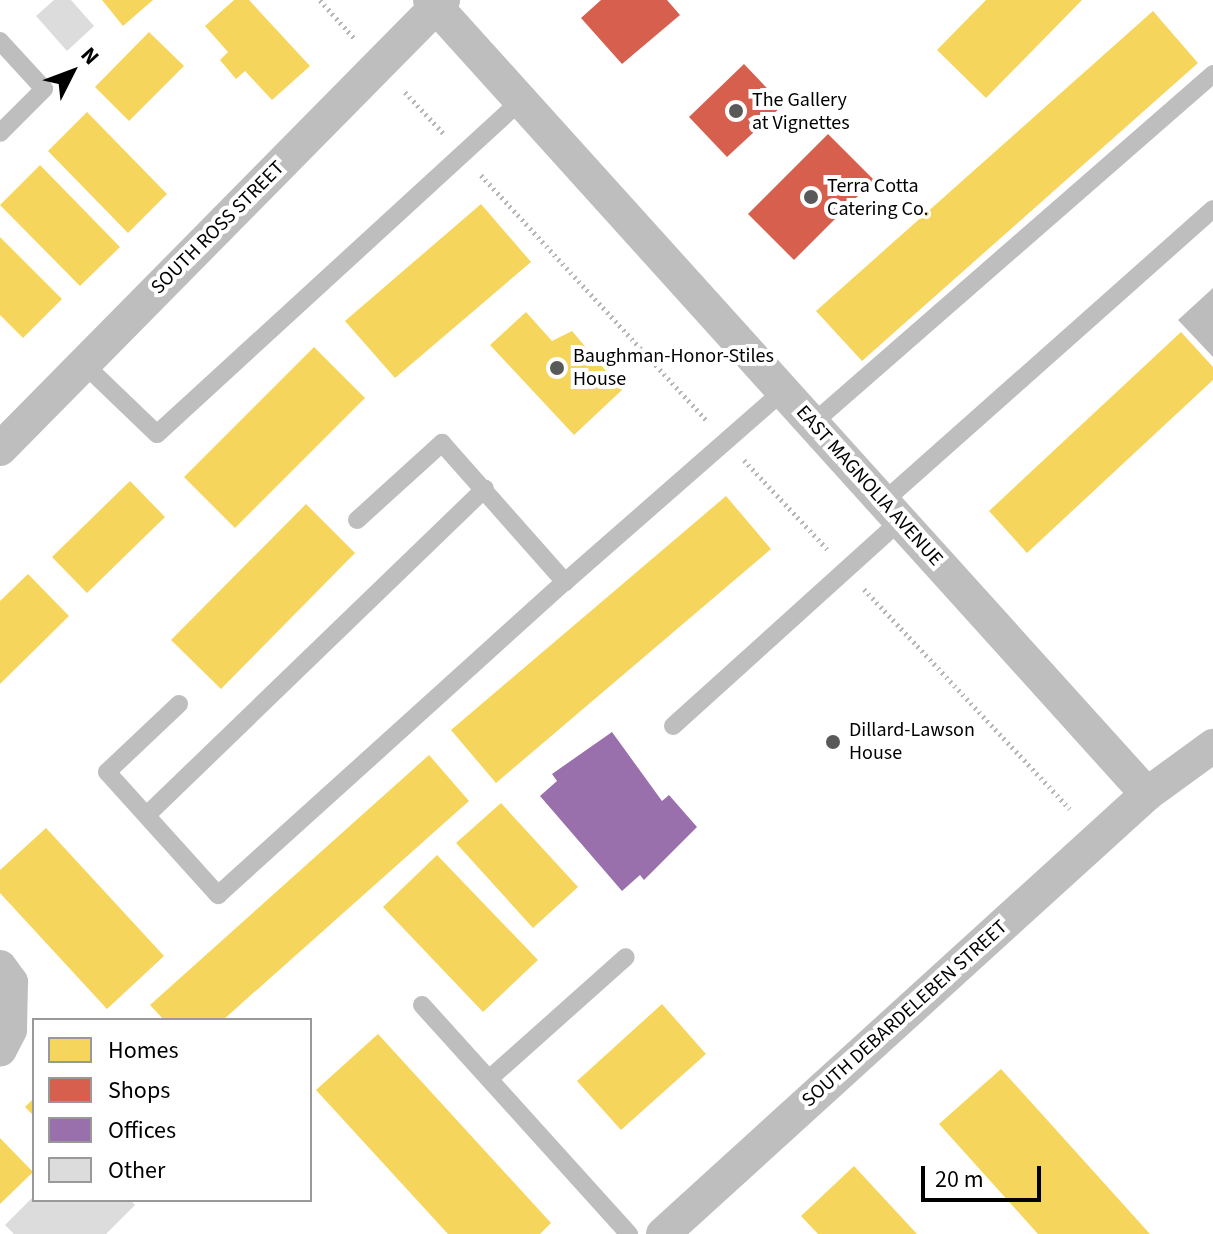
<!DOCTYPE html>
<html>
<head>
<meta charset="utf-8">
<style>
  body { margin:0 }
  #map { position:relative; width:1213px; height:1234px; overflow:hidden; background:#fff; font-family:"Source Sans 3",sans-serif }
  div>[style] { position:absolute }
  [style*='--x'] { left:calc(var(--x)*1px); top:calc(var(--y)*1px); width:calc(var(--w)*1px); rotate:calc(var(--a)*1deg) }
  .water>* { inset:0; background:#bcbcbc }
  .homes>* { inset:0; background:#f6d55c }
  .shops>* { inset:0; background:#d6604d }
  .offices>* { inset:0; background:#9970ab }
  .building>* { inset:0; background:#dcdcdc }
  .path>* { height:5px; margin-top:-2.5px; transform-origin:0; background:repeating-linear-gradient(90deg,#b8b8b8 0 2px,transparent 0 6px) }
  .service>* { height:18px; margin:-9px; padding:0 9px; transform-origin:9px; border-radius:9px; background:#bebebe }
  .minor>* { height:34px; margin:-17px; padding:0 17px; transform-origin:17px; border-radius:17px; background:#bebebe }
  .dots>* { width:22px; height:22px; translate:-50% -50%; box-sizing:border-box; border:4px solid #fff; border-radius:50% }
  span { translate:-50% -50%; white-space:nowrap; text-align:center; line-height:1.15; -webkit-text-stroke:8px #fff; paint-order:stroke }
  .poi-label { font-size:20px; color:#000 }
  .left { translate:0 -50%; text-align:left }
  .street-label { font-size:20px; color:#000 }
  .legend { position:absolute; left:32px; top:1018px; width:280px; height:184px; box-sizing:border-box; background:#fff; border:2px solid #999; margin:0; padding:10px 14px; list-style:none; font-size:24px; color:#000 }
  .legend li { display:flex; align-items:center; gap:16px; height:40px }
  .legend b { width:40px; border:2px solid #999 }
  .north { position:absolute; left:32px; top:32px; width:80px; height:80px; -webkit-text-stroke:6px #fff; paint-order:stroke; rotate:48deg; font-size:22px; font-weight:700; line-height:32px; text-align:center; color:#000 }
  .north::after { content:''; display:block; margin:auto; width:28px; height:36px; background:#000; clip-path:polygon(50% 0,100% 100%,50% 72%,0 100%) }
  .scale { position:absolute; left:921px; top:1166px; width:120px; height:36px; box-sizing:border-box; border:4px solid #000; border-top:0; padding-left:10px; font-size:24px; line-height:28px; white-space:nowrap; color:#000; -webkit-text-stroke:6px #fff; paint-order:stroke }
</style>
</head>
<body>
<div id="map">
  <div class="water">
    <div style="clip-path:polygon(1213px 288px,1213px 357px,1178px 320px)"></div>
  </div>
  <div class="homes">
    <div style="clip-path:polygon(102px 0,153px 0,123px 26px)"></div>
    <div style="clip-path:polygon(234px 0,249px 0,310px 66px,272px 100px,245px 71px,236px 79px,220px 60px,228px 52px,205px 26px)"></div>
    <div style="clip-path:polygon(986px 0,1082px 0,986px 98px,937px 50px)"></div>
    <div style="clip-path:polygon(1153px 11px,1198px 63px,862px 361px,816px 311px)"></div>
    <div style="clip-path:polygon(149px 32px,184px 66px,129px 121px,95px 87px)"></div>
    <div style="clip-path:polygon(87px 112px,167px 194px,128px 233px,48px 151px)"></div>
    <div style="clip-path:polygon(40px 165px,120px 247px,80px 286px,0 205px)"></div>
    <div style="clip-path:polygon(481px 204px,531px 262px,395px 378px,345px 321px)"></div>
    <div style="clip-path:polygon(0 237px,62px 299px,23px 338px,0 315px)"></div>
    <div style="clip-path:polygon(526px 312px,552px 341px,572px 331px,622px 390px,574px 435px,490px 345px)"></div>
    <div style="clip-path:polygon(1181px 332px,1213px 367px,1213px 380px,1027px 553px,989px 511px)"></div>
    <div style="clip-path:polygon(314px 347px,365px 398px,235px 528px,184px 477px)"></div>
    <div style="clip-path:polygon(130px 481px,165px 517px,87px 593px,52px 557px)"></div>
    <div style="clip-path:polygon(726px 496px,771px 549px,496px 783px,451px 730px)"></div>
    <div style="clip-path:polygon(306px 504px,355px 553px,221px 689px,171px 640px)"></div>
    <div style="clip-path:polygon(28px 574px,69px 616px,0 684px,0 601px)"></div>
    <div style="clip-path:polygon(429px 755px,469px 801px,223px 1020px,164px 1020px,150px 1005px)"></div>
    <div style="clip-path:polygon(501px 803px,578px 887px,533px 928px,456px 843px)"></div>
    <div style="clip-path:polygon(46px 828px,164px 956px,107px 1009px,0 893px,0 870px)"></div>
    <div style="clip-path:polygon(437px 855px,538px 960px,483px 1012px,383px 907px)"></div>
    <div style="clip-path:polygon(662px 1004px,706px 1054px,621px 1130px,577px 1081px)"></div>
    <div style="clip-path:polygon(378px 1034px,551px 1223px,540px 1234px,448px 1234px,316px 1090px)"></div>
    <div style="clip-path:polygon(1001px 1069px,1150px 1234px,1038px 1234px,939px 1124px)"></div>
    <div style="clip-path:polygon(34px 1098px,34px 1116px,25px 1107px)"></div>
    <div style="clip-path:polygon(0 1138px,33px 1172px,0 1204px)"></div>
    <div style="clip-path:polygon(854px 1166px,917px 1234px,818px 1234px,801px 1216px)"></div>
  </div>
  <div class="shops">
    <div style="clip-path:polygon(601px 0,667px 0,680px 15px,622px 64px,581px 18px)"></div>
    <div style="clip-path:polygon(744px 64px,783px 105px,727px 157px,689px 117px)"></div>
    <div style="clip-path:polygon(828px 134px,874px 180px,794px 260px,748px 214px)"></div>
  </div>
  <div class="offices">
    <div style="clip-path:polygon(612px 732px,662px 801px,669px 795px,697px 827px,644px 880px,640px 875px,622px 891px,540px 796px,557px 781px,552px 774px)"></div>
  </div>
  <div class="building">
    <div style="clip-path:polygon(54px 0,71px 0,94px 26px,67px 51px,36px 16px)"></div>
    <div style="clip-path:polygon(34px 1196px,130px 1200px,135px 1205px,106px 1234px,14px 1234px,5px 1225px)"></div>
  </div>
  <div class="path">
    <div style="--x:320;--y:0;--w:51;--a:48.2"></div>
    <div style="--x:405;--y:92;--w:59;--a:47.1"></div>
    <div style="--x:481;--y:175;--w:334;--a:47.4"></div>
    <div style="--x:744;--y:460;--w:122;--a:47"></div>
    <div style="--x:864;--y:589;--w:301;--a:46.9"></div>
  </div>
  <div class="service">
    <div style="--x:0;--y:41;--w:65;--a:47.5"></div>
    <div style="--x:44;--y:89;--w:62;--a:135"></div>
    <div style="--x:84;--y:364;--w:101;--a:43.8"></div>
    <div style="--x:157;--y:434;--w:493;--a:-42.5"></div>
    <div style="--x:813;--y:423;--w:531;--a:-41.1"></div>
    <div style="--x:883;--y:502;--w:441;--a:-41.6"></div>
    <div style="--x:357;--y:520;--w:115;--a:-42.2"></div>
    <div style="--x:442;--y:443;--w:186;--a:48.5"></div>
    <div style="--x:565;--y:582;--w:290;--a:-41.2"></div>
    <div style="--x:179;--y:704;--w:99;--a:136.6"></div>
    <div style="--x:107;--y:772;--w:166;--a:47.9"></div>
    <div style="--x:218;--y:895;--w:467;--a:-42.1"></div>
    <div style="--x:673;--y:726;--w:306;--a:-42.1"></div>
    <div style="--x:149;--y:813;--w:467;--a:-44"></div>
    <div style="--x:422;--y:1005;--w:309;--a:47.9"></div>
    <div style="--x:489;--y:1079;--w:183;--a:-41.7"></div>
  </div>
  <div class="minor">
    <div style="--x:430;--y:0;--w:1070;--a:47.92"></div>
    <div style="--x:0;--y:449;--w:631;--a:-45.39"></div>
    <div style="--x:0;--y:967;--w:19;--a:54"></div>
    <div style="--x:11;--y:982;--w:48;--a:91.2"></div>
    <div style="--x:10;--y:1030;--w:22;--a:117"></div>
    <div style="--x:663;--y:1234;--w:654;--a:-42.27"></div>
    <div style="--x:1147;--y:794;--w:82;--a:-36"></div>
  </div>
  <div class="dots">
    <div style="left:736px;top:111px;background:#595959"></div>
    <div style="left:811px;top:197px;background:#595959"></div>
    <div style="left:557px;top:368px;background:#595959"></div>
    <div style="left:833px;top:742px;background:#595959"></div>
  </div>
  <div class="poi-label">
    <span class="left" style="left:752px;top:112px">The Gallery<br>at Vignettes</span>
    <span class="left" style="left:827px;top:198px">Terra Cotta<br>Catering Co.</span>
    <span class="left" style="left:573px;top:368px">Baughman-Honor-Stiles<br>House</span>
    <span class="left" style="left:849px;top:742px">Dillard-Lawson<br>House</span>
  </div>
  <div class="street-label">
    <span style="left:218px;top:228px;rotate:-45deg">SOUTH ROSS STREET</span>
    <span style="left:869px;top:486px;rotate:48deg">EAST MAGNOLIA AVENUE</span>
    <span style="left:905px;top:1014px;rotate:-42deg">SOUTH DEBARDELEBEN STREET</span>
  </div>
  <ul class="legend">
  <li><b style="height:22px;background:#f6d55c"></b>Homes</li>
  <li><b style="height:22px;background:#d6604d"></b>Shops</li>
  <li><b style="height:22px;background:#9970ab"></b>Offices</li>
  <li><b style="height:22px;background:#dcdcdc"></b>Other</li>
  </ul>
  <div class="north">N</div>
  <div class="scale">20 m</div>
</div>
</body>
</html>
